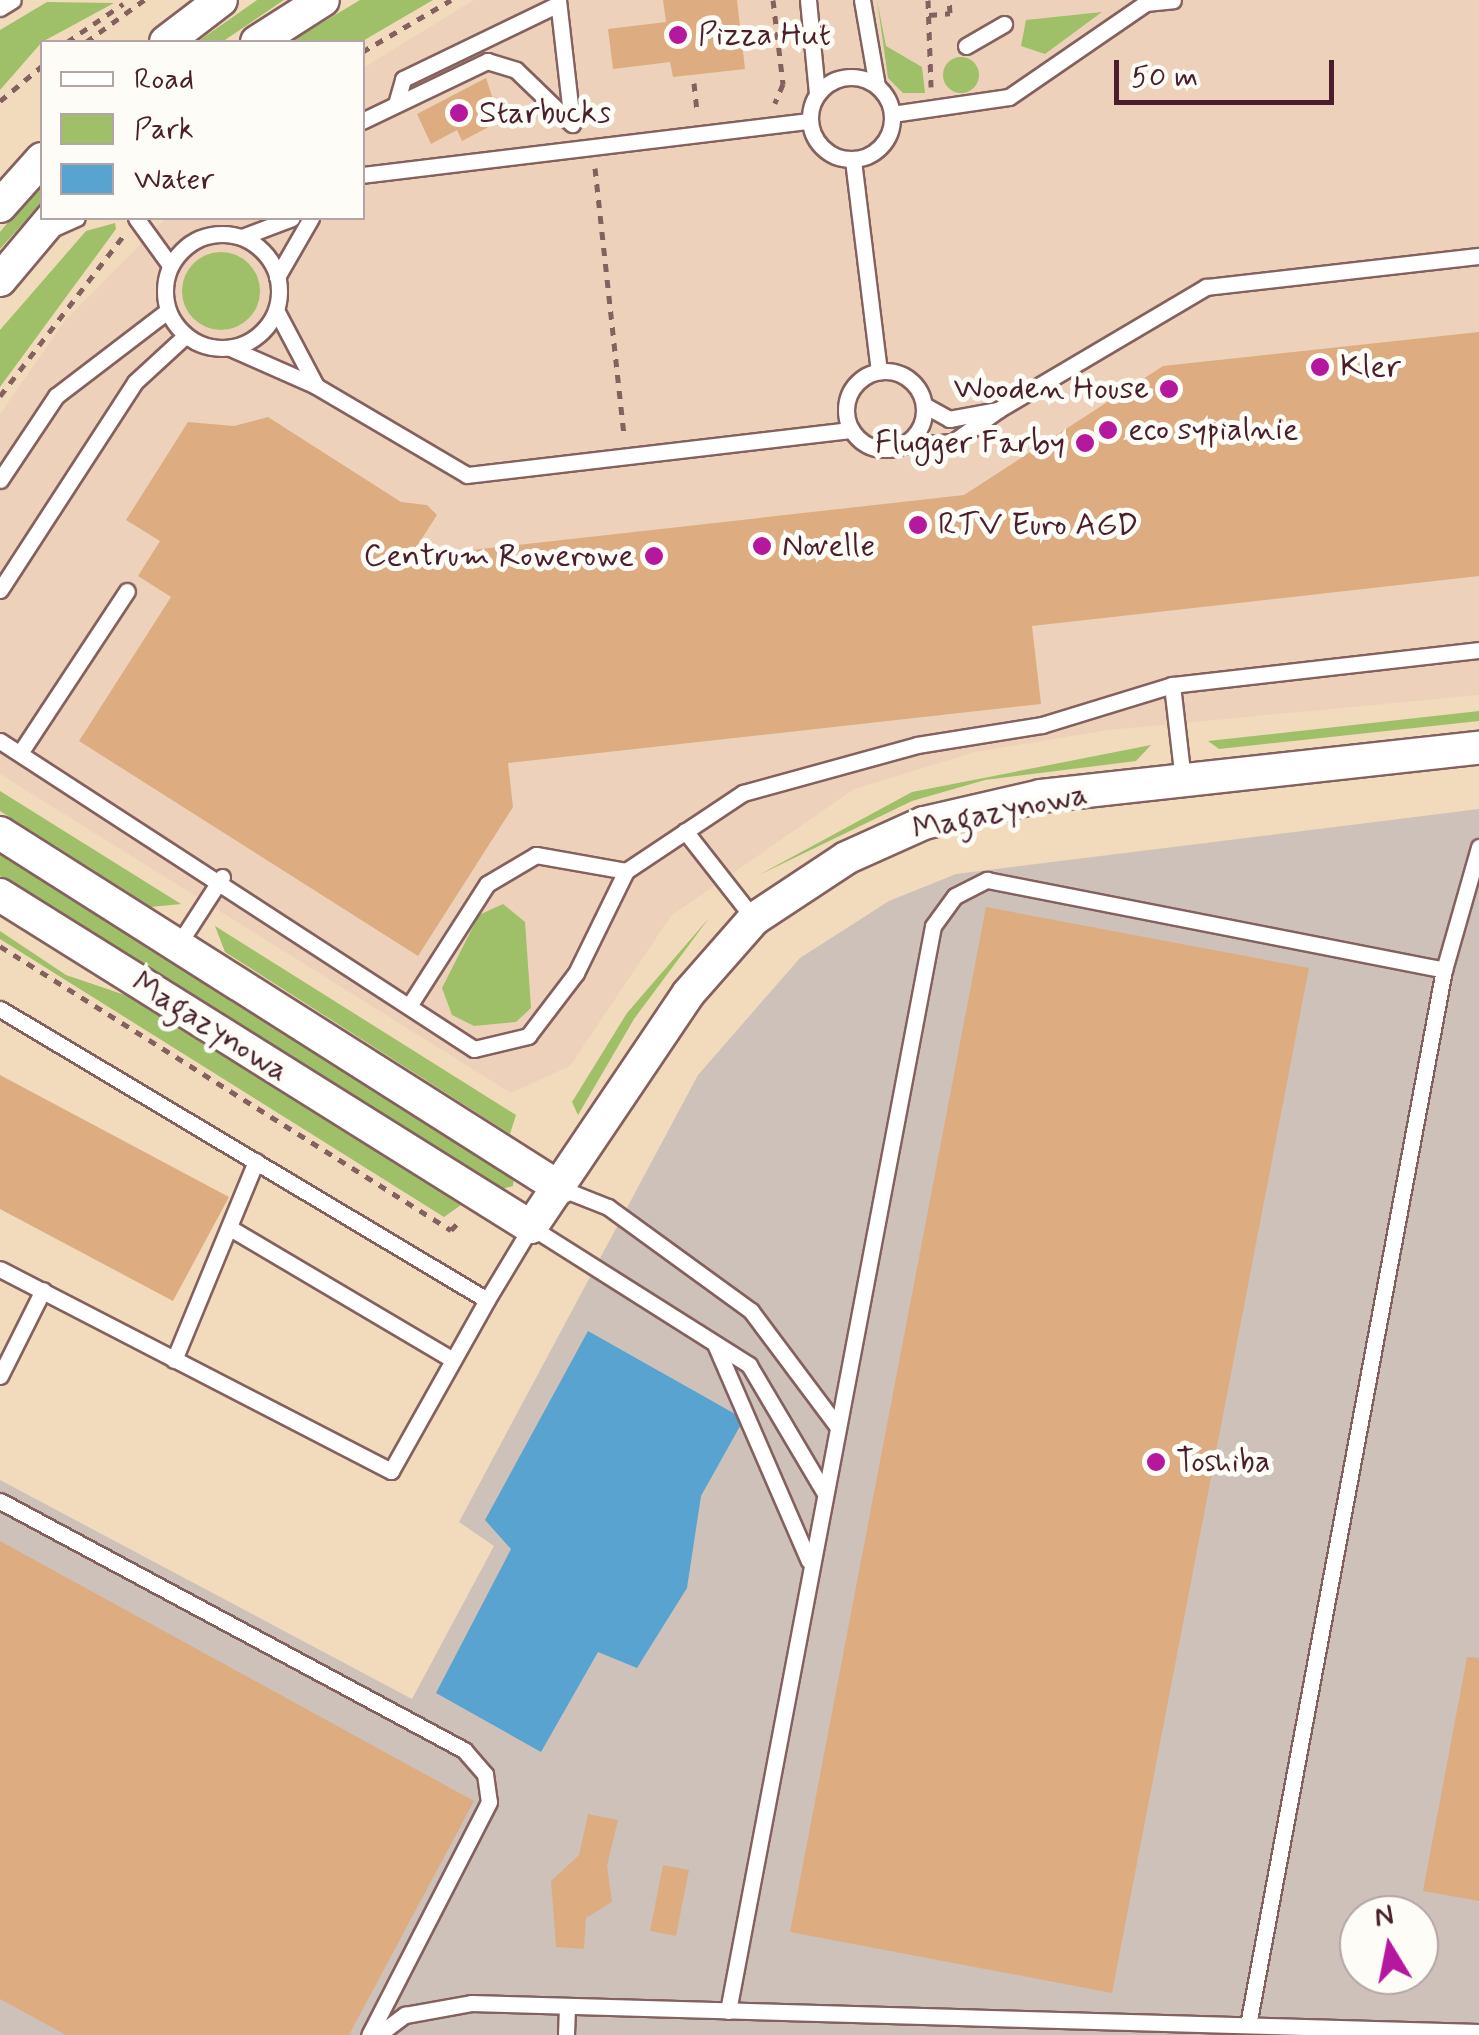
<!DOCTYPE html>
<html>
<head>
<meta charset="utf-8">
<style>
  body { margin:0 }
  #map { position:relative; width:1479px; height:2035px; overflow:hidden; background:#f1dbbc; font-family:Mynerve,sans-serif }
  div>[style] { position:absolute }
  [style*='--x'] { left:calc(var(--x)*1px); top:calc(var(--y)*1px); width:calc(var(--w)*1px); rotate:calc(var(--a)*1deg) }
  .built>* { inset:0; background:#eed1ba }
  .industrial>* { inset:0; background:#cec1ba }
  .green>* { inset:0; background:#9fc068 }
  .round { border-radius:50% }
  .water>* { inset:0; background:#58a3d0 }
  .building>* { inset:0; background:#ddad81 }
  .path>* { height:5px; margin-top:-2.5px; transform-origin:0; background:repeating-linear-gradient(90deg,#84615e 0 8px,transparent 0 16px) }
  .roads { filter:drop-shadow(2px 0 #84615e) drop-shadow(-2px 0 #84615e) drop-shadow(0 2px #84615e) drop-shadow(0 -2px #84615e) }
  .lane>* { height:15px; margin:-7.5px; padding:0 7.5px; transform-origin:7.5px; border-radius:7.5px; background:#fff }
  .lane>.ring { margin:-7.5px; padding:0; box-sizing:content-box; background:none; border:15px solid #fff; border-radius:50% }
  .street>* { height:32px; margin:-16px; padding:0 16px; transform-origin:16px; border-radius:16px; background:#fff }
  .dots>* { width:28px; height:28px; translate:-50% -50%; box-sizing:border-box; border:5px solid #fdfcf7; border-radius:50% }
  span { translate:-50% -50%; white-space:nowrap; text-align:center; line-height:1.15; -webkit-text-stroke:10px #fdfcf7; paint-order:stroke }
  .poi-label { font-size:32px; color:#4a1f2b }
  .left { translate:0 -50%; text-align:left }
  .right { translate:-100% -50%; text-align:right }
  .street-label { font-size:32px; color:#4a1f2b }
  .legend { position:absolute; left:40px; top:40px; width:325px; height:180px; box-sizing:border-box; background:#fdfcf7; border:2px solid #b5a4a5; margin:0; padding:12px 18px; list-style:none; font-size:30px; color:#4a1f2b }
  .legend li { display:flex; align-items:center; gap:20px; height:50px }
  .legend b { width:50px; border:2px solid #b5a4a5 }
  .north { position:absolute; left:1339px; top:1895px; width:100px; height:100px; box-sizing:border-box; background:#fdfcf7; border:2px solid #b5a4a5; border-radius:50%; rotate:350deg; font-size:28px; font-weight:700; line-height:40px; text-align:center; color:#4a1f2b }
  .north::after { content:''; display:block; margin:auto; width:35px; height:45px; background:#b5179e; clip-path:polygon(50% 0,100% 100%,50% 72%,0 100%) }
  .scale { position:absolute; left:1114px; top:60px; width:220px; height:45px; box-sizing:border-box; border:5px solid #4a1f2b; border-top:0; padding-left:12px; font-size:30px; line-height:35px; white-space:nowrap; color:#4a1f2b; -webkit-text-stroke:8px #fdfcf7; paint-order:stroke }
</style>
</head>
<body>
<div id="map">
  <div class="built">
    <div style="clip-path:polygon(474px 0,1479px 0,1479px 695px,1108px 730px,975px 752px,854px 789px,671px 916px,570px 1066px,511px 1093px,0 774px,0 414px,64px 322px,166px 218px,362px 218px,363px 68px)"></div>
  </div>
  <div class="industrial">
    <div style="clip-path:polygon(evenodd,1479px 809px,1479px 2035px,0 2035px,0 1480px,412px 1699px,494px 1546px,459px 1522px,698px 1075px,800px 958px,889px 901px,956px 874px,1479px 809px,1359px 1915px,1419px 1915px,1419px 1975px,1359px 1975px,1359px 1915px)"></div>
  </div>
  <div class="green">
    <div style="clip-path:polygon(257px 0,284px 0,222px 42px,197px 42px)"></div>
    <div style="clip-path:polygon(360px 0,433px 0,361px 42px,290px 42px)"></div>
    <div style="clip-path:polygon(877px 0,886px 46px,922px 67px,925px 93px,903px 93px,888px 78px)"></div>
    <div style="clip-path:polygon(47px 2px,114px 3px,42px 42px,0 90px,0 30px)"></div>
    <div style="clip-path:polygon(1102px 12px,1045px 54px,1021px 46px,1026px 20px)"></div>
    <div class="round" style="left:943px;top:57px;width:36px;height:36px"></div>
    <div style="clip-path:polygon(42px 182px,42px 202px,0 249px,0 232px)"></div>
    <div style="clip-path:polygon(115px 223px,116px 229px,0 387px,0 330px,86px 231px)"></div>
    <div class="round" style="left:182px;top:252px;width:78px;height:78px"></div>
    <div style="clip-path:polygon(1479px 711px,1479px 721px,1219px 749px,1208px 741px)"></div>
    <div style="clip-path:polygon(1151px 745px,1136px 761px,985px 780px,912px 801px,757px 876px,912px 792px)"></div>
    <div style="clip-path:polygon(0 791px,181px 904px,151px 907px,0 811px)"></div>
    <div style="clip-path:polygon(0 851px,514px 1178px,513px 1186px,499px 1190px,0 876px)"></div>
    <div style="clip-path:polygon(503px 904px,525px 922px,531px 1008px,516px 1022px,474px 1026px,452px 1015px,442px 988px,479px 915px)"></div>
    <div style="clip-path:polygon(709px 918px,634px 1019px,578px 1115px,572px 1102px,627px 1013px)"></div>
    <div style="clip-path:polygon(215px 926px,516px 1115px,510px 1134px,225px 952px)"></div>
    <div style="clip-path:polygon(0 931px,66px 975px,128px 996px,461px 1205px,444px 1217px,0 939px)"></div>
  </div>
  <div class="water">
    <div style="clip-path:polygon(588px 1331px,744px 1419px,701px 1496px,687px 1588px,637px 1668px,598px 1652px,541px 1752px,436px 1693px,511px 1549px,485px 1520px)"></div>
  </div>
  <div class="building">
    <div style="clip-path:polygon(663px 0,737px 0,745px 69px,673px 77px,670px 62px,613px 69px,608px 29px,666px 22px)"></div>
    <div style="clip-path:polygon(486px 78px,500px 121px,462px 141px,457px 130px,431px 144px,417px 114px)"></div>
    <div style="clip-path:polygon(1479px 332px,1479px 576px,1032px 626px,1041px 704px,508px 763px,513px 807px,418px 956px,79px 741px,171px 597px,138px 576px,160px 541px,126px 520px,188px 422px,234px 426px,268px 417px,401px 502px,427px 505px,437px 515px,410px 557px,964px 495px,1163px 366px)"></div>
    <div style="clip-path:polygon(986px 907px,1309px 968px,1112px 1993px,790px 1932px)"></div>
    <div style="clip-path:polygon(0 1075px,229px 1197px,173px 1301px,0 1209px)"></div>
    <div style="clip-path:polygon(0 1541px,474px 1801px,349px 2035px,66px 2035px,0 1999px)"></div>
    <div style="clip-path:polygon(1467px 1657px,1479px 1658px,1479px 1901px,1423px 1891px)"></div>
    <div style="clip-path:polygon(588px 1814px,618px 1820px,607px 1866px,612px 1902px,586px 1918px,584px 1949px,556px 1947px,551px 1881px,579px 1855px)"></div>
    <div style="clip-path:polygon(663px 1865px,689px 1870px,676px 1936px,650px 1931px)"></div>
  </div>
  <div class="path">
    <div style="--x:773;--y:0;--w:85;--a:83.2"></div>
    <div style="--x:783;--y:84;--w:21;--a:113"></div>
    <div style="--x:928;--y:0;--w:87;--a:88"></div>
    <div style="--x:929;--y:15;--w:21;--a:-5"></div>
    <div style="--x:950;--y:13;--w:13;--a:-94"></div>
    <div style="--x:67;--y:42;--w:68;--a:-34.2"></div>
    <div style="--x:86;--y:42;--w:72;--a:-35.9"></div>
    <div style="--x:362;--y:52;--w:103;--a:-30.3"></div>
    <div style="--x:694;--y:83;--w:30;--a:84"></div>
    <div style="--x:0;--y:101;--w:55;--a:-39.8"></div>
    <div style="--x:595;--y:168;--w:269;--a:83.8"></div>
    <div style="--x:0;--y:396;--w:202;--a:-52.4"></div>
    <div style="--x:0;--y:946;--w:533;--a:32.2"></div>
    <div style="--x:451;--y:1230;--w:14;--a:-45"></div>
  </div>
  <div class="roads">
    <div class="lane">
      <div style="--x:558;--y:0;--w:124;--a:83.5"></div>
      <div style="--x:808;--y:0;--w:94;--a:84.5"></div>
      <div style="--x:862;--y:0;--w:87;--a:80.1"></div>
      <div style="--x:0;--y:8;--w:15;--a:-32"></div>
      <div style="--x:966;--y:46;--w:44;--a:-30.1"></div>
      <div class="ring" style="left:810px;top:77px;width:67px;height:67px"></div>
      <div style="--x:396;--y:104;--w:26;--a:-74"></div>
      <div style="--x:403;--y:79;--w:168;--a:-25.8"></div>
      <div style="--x:892;--y:114;--w:118;--a:-8.3"></div>
      <div style="--x:1009;--y:97;--w:166;--a:-34.5"></div>
      <div style="--x:1146;--y:3;--w:27;--a:-6"></div>
      <div style="--x:362;--y:121;--w:139;--a:-25.6"></div>
      <div style="--x:487;--y:61;--w:30;--a:17"></div>
      <div style="--x:516;--y:70;--w:78;--a:44"></div>
      <div style="--x:853;--y:160;--w:213;--a:83"></div>
      <div style="--x:362;--y:175;--w:451;--a:-6.9"></div>
      <div style="--x:136;--y:218;--w:58;--a:54.1"></div>
      <div style="--x:52;--y:229;--w:27;--a:-24"></div>
      <div class="ring" style="left:165px;top:234px;width:99px;height:99px"></div>
      <div style="--x:242;--y:237;--w:53;--a:-20.8"></div>
      <div style="--x:277;--y:277;--w:68;--a:-60"></div>
      <div style="--x:276;--y:310;--w:86;--a:62.2"></div>
      <div style="--x:230;--y:348;--w:94;--a:23.8"></div>
      <div style="--x:316;--y:386;--w:175;--a:30.5"></div>
      <div style="--x:467;--y:475;--w:387;--a:-6.7"></div>
      <div class="ring" style="left:846px;top:371px;width:63px;height:63px"></div>
      <div style="--x:924;--y:405;--w:29;--a:29"></div>
      <div style="--x:949;--y:419;--w:50;--a:-10.4"></div>
      <div style="--x:998;--y:410;--w:242;--a:-30.6"></div>
      <div style="--x:1206;--y:287;--w:275;--a:-6.5"></div>
      <div style="--x:900;--y:446;--w:53;--a:-4.3"></div>
      <div style="--x:953;--y:442;--w:55;--a:-35.4"></div>
      <div style="--x:0;--y:480;--w:101;--a:-56.3"></div>
      <div style="--x:56;--y:396;--w:140;--a:-37.4"></div>
      <div style="--x:0;--y:590;--w:248;--a:-57"></div>
      <div style="--x:135;--y:382;--w:68;--a:-42.6"></div>
      <div style="--x:1172;--y:685;--w:96;--a:83.4"></div>
      <div style="--x:0;--y:741;--w:565;--a:33.02"></div>
      <div style="--x:474;--y:1049;--w:56;--a:-13.5"></div>
      <div style="--x:528;--y:1036;--w:79;--a:-52.7"></div>
      <div style="--x:576;--y:973;--w:114;--a:-63.9"></div>
      <div style="--x:626;--y:871;--w:141;--a:-33.7"></div>
      <div style="--x:743;--y:793;--w:180;--a:-15.4"></div>
      <div style="--x:917;--y:745;--w:127;--a:-9.1"></div>
      <div style="--x:1042;--y:725;--w:136;--a:-17.1"></div>
      <div style="--x:1172;--y:685;--w:309;--a:-6.5"></div>
      <div style="--x:20;--y:753;--w:194;--a:-56.6"></div>
      <div style="--x:685;--y:831;--w:112;--a:51.9"></div>
      <div style="--x:178;--y:945;--w:81;--a:-57.1"></div>
      <div style="--x:409;--y:1006;--w:145;--a:-57.4"></div>
      <div style="--x:487;--y:884;--w:57;--a:-30.6"></div>
      <div style="--x:536;--y:855;--w:91;--a:10.1"></div>
      <div style="--x:0;--y:1009;--w:567;--a:30.86"></div>
      <div style="--x:487;--y:1300;--w:196;--a:119.3"></div>
      <div style="--x:391;--y:1471;--w:440;--a:-152.7"></div>
      <div style="--x:560;--y:1188;--w:52;--a:21.6"></div>
      <div style="--x:608;--y:1207;--w:177;--a:36"></div>
      <div style="--x:751;--y:1311;--w:144;--a:53.2"></div>
      <div style="--x:230;--y:1228;--w:259;--a:30.6"></div>
      <div style="--x:487;--y:1300;--w:85;--a:-58.9"></div>
      <div style="--x:531;--y:1227;--w:258;--a:32.3"></div>
      <div style="--x:749;--y:1365;--w:147;--a:59.4"></div>
      <div style="--x:715;--y:1344;--w:236;--a:66.6"></div>
      <div style="--x:174;--y:1360;--w:215;--a:-67.6"></div>
      <div style="--x:0;--y:1376;--w:96;--a:-63.4"></div>
      <div style="--x:0;--y:1501;--w:527;--a:28.22"></div>
      <div style="--x:464;--y:1750;--w:32;--a:49"></div>
      <div style="--x:485;--y:1774;--w:28;--a:82"></div>
      <div style="--x:489;--y:1802;--w:262;--a:117.2"></div>
      <div style="--x:728;--y:2011;--w:1104;--a:-79.3"></div>
      <div style="--x:933;--y:926;--w:37;--a:-54"></div>
      <div style="--x:955;--y:896;--w:36;--a:-27"></div>
      <div style="--x:987;--y:880;--w:466;--a:11.1"></div>
      <div style="--x:1248;--y:2025;--w:1073;--a:-79.48"></div>
      <div style="--x:1444;--y:970;--w:128;--a:-74.1"></div>
      <div style="--x:378;--y:2035;--w:34;--a:-37"></div>
      <div style="--x:405;--y:2015;--w:67;--a:-10.3"></div>
      <div style="--x:471;--y:2003;--w:1008;--a:1.65"></div>
      <div style="--x:566;--y:2035;--w:29;--a:-88"></div>
    </div>
    <div class="street">
      <div style="--x:166;--y:42;--w:69;--a:-37.4"></div>
      <div style="--x:257;--y:42;--w:78;--a:-32.5"></div>
      <div style="--x:0;--y:206;--w:63;--a:-48.2"></div>
      <div style="--x:0;--y:280;--w:81;--a:-50"></div>
      <div style="--x:0;--y:833;--w:663;--a:32.37"></div>
      <div style="--x:0;--y:895;--w:626;--a:32.02"></div>
      <div style="--x:531;--y:1227;--w:281;--a:-56"></div>
      <div style="--x:688;--y:994;--w:100;--a:-48.7"></div>
      <div style="--x:754;--y:919;--w:110;--a:-33.5"></div>
      <div style="--x:846;--y:858;--w:85;--a:-24.2"></div>
      <div style="--x:924;--y:823;--w:120;--a:-13"></div>
      <div style="--x:1041;--y:796;--w:441;--a:-6.3"></div>
    </div>
  </div>
  <div class="dots">
    <div style="left:678px;top:35px;background:#b5179e"></div>
    <div style="left:459px;top:113px;background:#b5179e"></div>
    <div style="left:1320px;top:367px;background:#b5179e"></div>
    <div style="left:1169px;top:389px;background:#b5179e"></div>
    <div style="left:1108px;top:430px;background:#b5179e"></div>
    <div style="left:1085px;top:443px;background:#b5179e"></div>
    <div style="left:918px;top:525px;background:#b5179e"></div>
    <div style="left:762px;top:546px;background:#b5179e"></div>
    <div style="left:654px;top:556px;background:#b5179e"></div>
    <div style="left:1156px;top:1462px;background:#b5179e"></div>
  </div>
  <div class="poi-label">
    <span class="left" style="left:698px;top:35px">Pizza Hut</span>
    <span class="left" style="left:479px;top:113px">Starbucks</span>
    <span class="left" style="left:1340px;top:367px">Kler</span>
    <span class="right" style="left:1149px;top:389px">Wooden House</span>
    <span class="left" style="left:1128px;top:430px">eco sypialnie</span>
    <span class="right" style="left:1065px;top:443px">Flugger Farby</span>
    <span class="left" style="left:938px;top:525px">RTV Euro AGD</span>
    <span class="left" style="left:782px;top:546px">Novelle</span>
    <span class="right" style="left:634px;top:556px">Centrum Rowerowe</span>
    <span class="left" style="left:1176px;top:1462px">Toshiba</span>
  </div>
  <div class="street-label">
    <span style="left:1000px;top:812px;rotate:-12deg">Magazynowa</span>
    <span style="left:210px;top:1027px;rotate:32deg">Magazynowa</span>
  </div>
  <ul class="legend">
  <li><b style="height:12px;background:#fff"></b>Road</li>
  <li><b style="height:28px;background:#9fc068"></b>Park</li>
  <li><b style="height:28px;background:#58a3d0"></b>Water</li>
  </ul>
  <div class="north">N</div>
  <div class="scale">50 m</div>
</div>
</body>
</html>
